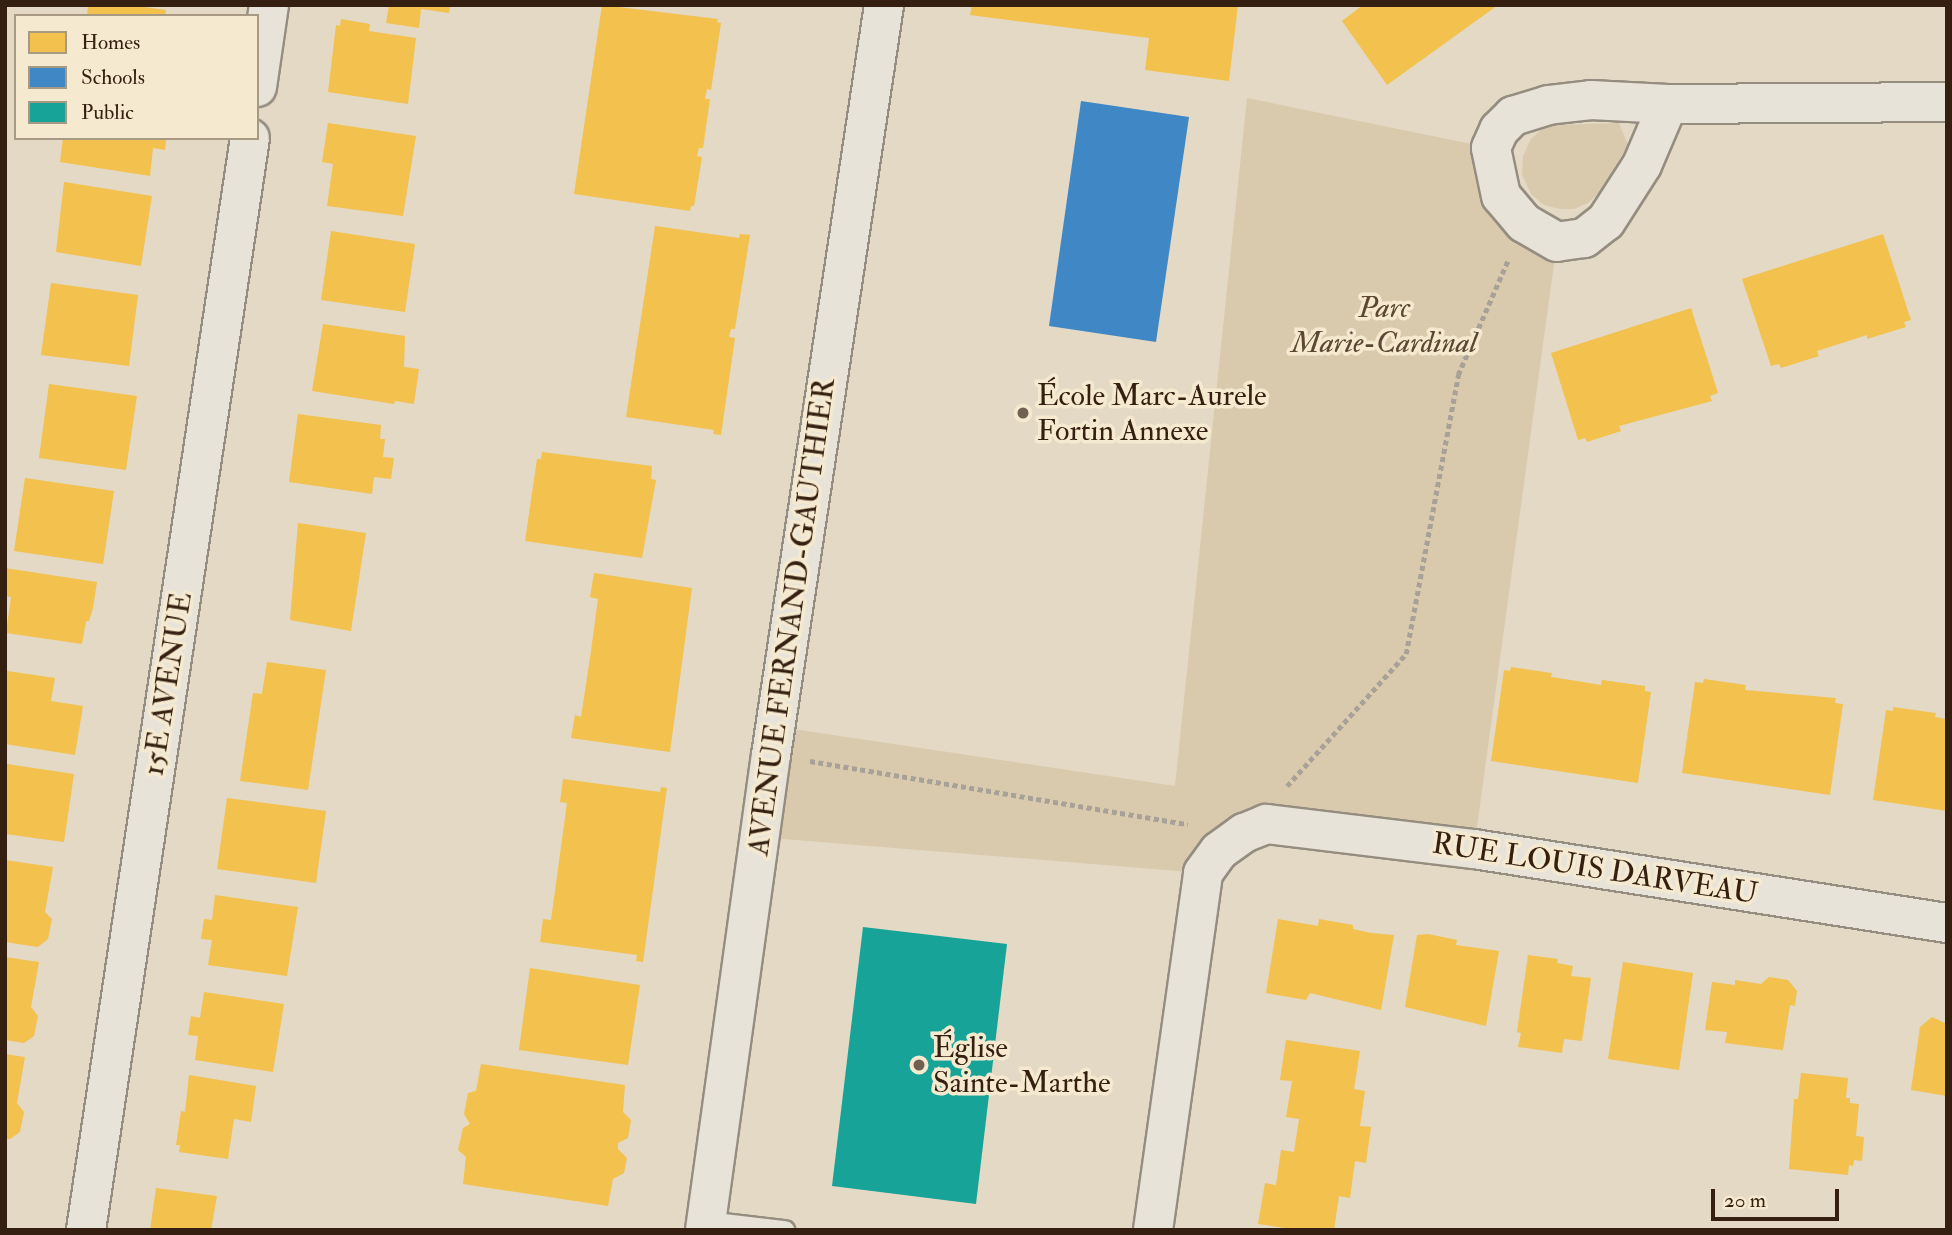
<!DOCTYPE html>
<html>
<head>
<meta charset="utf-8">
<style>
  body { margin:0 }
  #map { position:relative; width:1952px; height:1235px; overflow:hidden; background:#e3d9c4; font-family:"IM FELL Double Pica",serif }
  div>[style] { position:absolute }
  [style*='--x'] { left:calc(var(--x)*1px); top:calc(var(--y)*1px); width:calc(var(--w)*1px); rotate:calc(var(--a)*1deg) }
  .green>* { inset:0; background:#d9caad }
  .homes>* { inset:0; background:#f2c14e }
  .schools>* { inset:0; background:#3f88c5 }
  .public>* { inset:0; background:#17a398 }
  .path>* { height:4.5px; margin-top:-2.25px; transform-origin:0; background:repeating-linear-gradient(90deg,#a7a197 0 5px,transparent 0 8.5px) }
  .roads { filter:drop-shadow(2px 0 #958d7f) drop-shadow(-2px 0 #958d7f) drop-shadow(0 2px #958d7f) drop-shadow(0 -2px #958d7f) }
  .lane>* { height:19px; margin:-9.5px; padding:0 9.5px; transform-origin:9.5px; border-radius:9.5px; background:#e8e3d8 }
  .street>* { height:38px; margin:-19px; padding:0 19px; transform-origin:19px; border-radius:19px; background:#e8e3d8 }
  .dots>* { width:19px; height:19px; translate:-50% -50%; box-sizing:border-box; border:4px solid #f5ead0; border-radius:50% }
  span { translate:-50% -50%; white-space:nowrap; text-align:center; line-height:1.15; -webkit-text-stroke:7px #f5ead0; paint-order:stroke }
  .park-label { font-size:30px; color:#5b4733; font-style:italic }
  .poi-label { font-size:30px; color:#341f10 }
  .left { translate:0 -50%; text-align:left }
  .street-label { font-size:30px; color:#341f10 }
  .frame { position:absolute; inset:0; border:7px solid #341f10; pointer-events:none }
  .legend { position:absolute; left:14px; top:14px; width:245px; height:126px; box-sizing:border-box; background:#f5ead0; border:2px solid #a89983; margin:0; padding:9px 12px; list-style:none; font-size:21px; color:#341f10 }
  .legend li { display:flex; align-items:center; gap:14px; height:35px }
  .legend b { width:35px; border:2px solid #a89983 }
  .scale { position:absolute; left:1711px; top:1189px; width:128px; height:32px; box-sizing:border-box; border:4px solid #341f10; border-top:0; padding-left:9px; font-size:21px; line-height:24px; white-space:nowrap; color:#341f10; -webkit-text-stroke:5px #f5ead0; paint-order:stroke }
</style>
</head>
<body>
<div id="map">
  <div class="green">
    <div style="clip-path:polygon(1247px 98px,1491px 148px,1557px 242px,1474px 849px,1289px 825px,1203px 873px,759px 837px,786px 728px,1175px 786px)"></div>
    <div style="clip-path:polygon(1619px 123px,1628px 145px,1599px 192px,1588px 203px,1574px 209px,1560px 209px,1544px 205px,1531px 194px,1522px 175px,1523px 156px,1531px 139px,1542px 129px,1555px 125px)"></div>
  </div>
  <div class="homes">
    <div style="clip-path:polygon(88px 5px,129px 5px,166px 10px,165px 16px,87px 16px)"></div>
    <div style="clip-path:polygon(389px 5px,450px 5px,449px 13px,421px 9px,419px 28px,386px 23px)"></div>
    <div style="clip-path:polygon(602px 5px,718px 19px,717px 22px,721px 23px,711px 90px,707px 89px,705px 99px,710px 99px,703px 148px,699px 148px,697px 156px,702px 157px,694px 206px,691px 206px,690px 211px,574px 194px)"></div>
    <div style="clip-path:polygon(972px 5px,1238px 5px,1229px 81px,1145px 70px,1149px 38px,970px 15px)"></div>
    <div style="clip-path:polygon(1363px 5px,1498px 5px,1387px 85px,1342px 21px)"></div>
    <div style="clip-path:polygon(341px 19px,370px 24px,369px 31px,416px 38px,408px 104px,328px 92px,336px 25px,340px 26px)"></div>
    <div style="clip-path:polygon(328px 123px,416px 136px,403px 216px,327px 206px,333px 164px,322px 162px)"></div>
    <div style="clip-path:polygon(63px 138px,166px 138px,165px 150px,153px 148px,150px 176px,60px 162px)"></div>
    <div style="clip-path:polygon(64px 182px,152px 196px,141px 266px,56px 252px)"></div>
    <div style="clip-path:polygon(655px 226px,739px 238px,740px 234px,750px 235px,735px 329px,731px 329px,729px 337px,735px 338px,721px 435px,713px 434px,714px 430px,626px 417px)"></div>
    <div style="clip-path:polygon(331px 231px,415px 244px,405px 312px,321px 300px)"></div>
    <div style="clip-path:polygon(1883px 234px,1911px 320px,1904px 322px,1906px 327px,1867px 339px,1867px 335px,1817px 351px,1819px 356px,1781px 368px,1779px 364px,1771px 366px,1742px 279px)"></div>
    <div style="clip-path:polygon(51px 283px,138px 295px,129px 366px,41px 355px)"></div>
    <div style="clip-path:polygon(1691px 308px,1718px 393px,1710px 396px,1712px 401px,1619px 426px,1621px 431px,1587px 442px,1585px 438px,1578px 440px,1551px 353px)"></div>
    <div style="clip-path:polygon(323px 324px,405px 336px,404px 367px,419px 369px,414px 404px,395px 401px,394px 404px,312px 391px)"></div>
    <div style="clip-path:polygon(49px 384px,137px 396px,126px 470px,39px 458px)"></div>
    <div style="clip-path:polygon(298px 414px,381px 425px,380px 439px,385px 439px,383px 457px,394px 458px,391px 479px,374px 477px,372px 494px,289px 482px)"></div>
    <div style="clip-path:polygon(542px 452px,652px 466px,651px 479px,656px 480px,642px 558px,525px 541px,537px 459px,541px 459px)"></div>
    <div style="clip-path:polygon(25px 478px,114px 491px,103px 564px,14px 551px)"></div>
    <div style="clip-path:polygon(298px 523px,366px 533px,351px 631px,290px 620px)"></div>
    <div style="clip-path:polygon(5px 568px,97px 582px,93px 608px,89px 621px,86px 621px,82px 644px,6px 633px,11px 597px,5px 596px)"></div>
    <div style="clip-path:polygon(594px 573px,692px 588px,670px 752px,571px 738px,575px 715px,581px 717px,590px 658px,598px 599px,590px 597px)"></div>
    <div style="clip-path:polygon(267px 662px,326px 670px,308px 790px,240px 781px,253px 693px,262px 694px)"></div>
    <div style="clip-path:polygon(1511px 667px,1552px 673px,1551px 677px,1577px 681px,1601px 685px,1602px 680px,1645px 686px,1645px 691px,1651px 692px,1638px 783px,1491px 761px,1504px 670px,1510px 671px)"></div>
    <div style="clip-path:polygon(7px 671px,55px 678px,51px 701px,83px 706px,75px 755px,5px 744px)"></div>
    <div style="clip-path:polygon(1704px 679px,1746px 685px,1745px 690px,1836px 698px,1835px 703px,1843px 704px,1830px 795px,1682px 773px,1695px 682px,1703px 683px)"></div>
    <div style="clip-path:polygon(1893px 707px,1936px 713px,1935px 717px,1947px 719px,1947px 811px,1873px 800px,1886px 710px,1893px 711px)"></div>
    <div style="clip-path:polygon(7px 764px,74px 774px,64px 842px,5px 834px)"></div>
    <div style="clip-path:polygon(563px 779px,660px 792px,661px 787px,667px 788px,643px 962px,636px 961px,637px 955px,540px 942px,543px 919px,551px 920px,567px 803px,560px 802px)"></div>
    <div style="clip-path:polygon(227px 798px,326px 811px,316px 883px,217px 869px)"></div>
    <div style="clip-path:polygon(5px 860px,53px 867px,45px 912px,52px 919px,48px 939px,38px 947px,5px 942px)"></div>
    <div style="clip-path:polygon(215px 895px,298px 907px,287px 976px,208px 965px,212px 940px,201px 939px,204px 919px,212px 920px)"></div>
    <div style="clip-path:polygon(1278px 919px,1318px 926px,1319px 919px,1353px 925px,1353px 929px,1371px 933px,1394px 935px,1381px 1010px,1310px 993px,1306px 1000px,1266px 993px)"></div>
    <div style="clip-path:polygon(1428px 934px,1457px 940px,1456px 945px,1499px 951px,1486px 1026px,1405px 1007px,1417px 935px)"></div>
    <div style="clip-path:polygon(1528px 955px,1558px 959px,1557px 963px,1573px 966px,1571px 976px,1591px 978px,1582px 1041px,1564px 1039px,1562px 1053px,1518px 1047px,1521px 1033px,1517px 1032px)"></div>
    <div style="clip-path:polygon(5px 957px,39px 962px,31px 1007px,38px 1016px,34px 1036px,24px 1043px,5px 1040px)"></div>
    <div style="clip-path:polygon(1623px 962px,1693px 973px,1679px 1070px,1608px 1059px)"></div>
    <div style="clip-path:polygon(530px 968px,640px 985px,628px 1065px,519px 1050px)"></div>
    <div style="clip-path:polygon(1769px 977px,1788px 980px,1797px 991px,1795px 1006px,1790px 1005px,1783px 1050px,1725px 1043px,1727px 1032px,1705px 1030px,1712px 982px,1735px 985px,1735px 980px,1761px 984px)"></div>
    <div style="clip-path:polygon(204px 992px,284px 1004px,273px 1072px,195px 1060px,198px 1036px,188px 1035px,191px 1016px,200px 1018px)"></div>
    <div style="clip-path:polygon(1932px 1017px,1947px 1024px,1947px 1096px,1911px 1090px,1920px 1027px)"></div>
    <div style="clip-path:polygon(1286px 1040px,1360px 1051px,1354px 1089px,1365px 1091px,1360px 1126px,1371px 1127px,1366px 1163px,1355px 1161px,1350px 1198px,1339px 1196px,1334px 1230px,1298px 1230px,1258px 1224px,1265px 1183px,1276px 1185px,1281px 1150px,1294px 1152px,1299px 1119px,1286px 1117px,1292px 1081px,1280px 1080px)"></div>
    <div style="clip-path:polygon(5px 1054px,25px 1057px,17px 1103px,24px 1112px,20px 1132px,10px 1139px,5px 1139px)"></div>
    <div style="clip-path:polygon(481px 1064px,625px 1085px,623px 1112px,631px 1120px,628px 1138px,618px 1143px,618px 1149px,627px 1158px,624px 1173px,613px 1179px,608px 1206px,463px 1184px,466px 1157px,458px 1150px,463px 1128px,470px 1124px,464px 1114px,468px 1093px,476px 1091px)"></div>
    <div style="clip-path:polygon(1801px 1073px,1848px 1078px,1846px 1098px,1850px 1098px,1850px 1103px,1859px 1104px,1856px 1136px,1864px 1137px,1862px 1161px,1854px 1160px,1853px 1166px,1849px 1165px,1848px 1175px,1789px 1169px,1794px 1099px,1798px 1099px)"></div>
    <div style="clip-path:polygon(189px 1075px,256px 1086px,251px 1122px,234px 1119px,228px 1159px,179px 1152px,180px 1145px,176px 1145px,181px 1111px,185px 1112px)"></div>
    <div style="clip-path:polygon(156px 1188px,217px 1196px,211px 1230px,150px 1230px)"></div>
  </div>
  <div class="schools">
    <div style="clip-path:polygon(1081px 101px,1189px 117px,1156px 342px,1049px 326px)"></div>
  </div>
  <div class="public">
    <div style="clip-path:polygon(863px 927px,1007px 944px,976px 1204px,832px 1186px)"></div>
  </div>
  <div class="path">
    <div style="--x:810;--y:761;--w:383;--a:9.5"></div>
    <div style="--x:1287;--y:786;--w:178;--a:-48"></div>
    <div style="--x:1406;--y:654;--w:284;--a:-79.4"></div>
    <div style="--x:1458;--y:375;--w:125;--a:-66.5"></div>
  </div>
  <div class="roads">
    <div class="lane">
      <div style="--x:706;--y:1221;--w:79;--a:6.6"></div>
    </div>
    <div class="street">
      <div style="--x:257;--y:87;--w:83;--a:-81.7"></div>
      <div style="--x:1668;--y:104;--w:66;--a:113.1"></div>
      <div style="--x:1642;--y:165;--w:67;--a:122.7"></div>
      <div style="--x:1606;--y:221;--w:28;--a:142"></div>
      <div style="--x:1584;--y:238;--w:27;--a:172"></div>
      <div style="--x:1557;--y:242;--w:38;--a:-150"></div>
      <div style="--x:1524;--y:223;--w:35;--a:-130"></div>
      <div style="--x:1501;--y:196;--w:49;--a:-101.8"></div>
      <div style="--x:1491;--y:148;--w:20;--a:-66"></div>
      <div style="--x:1499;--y:130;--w:20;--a:-45"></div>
      <div style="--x:1513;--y:116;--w:37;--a:-17"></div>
      <div style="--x:1548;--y:105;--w:43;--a:-6.6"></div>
      <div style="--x:1591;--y:100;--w:77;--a:3"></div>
      <div style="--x:1668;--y:104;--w:279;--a:-0.4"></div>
      <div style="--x:86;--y:1230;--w:1104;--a:-81.46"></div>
      <div style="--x:705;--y:1230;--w:480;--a:-82.1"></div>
      <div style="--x:771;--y:755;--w:758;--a:-81.43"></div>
      <div style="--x:1153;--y:1230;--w:360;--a:-82"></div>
      <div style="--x:1203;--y:873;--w:27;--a:-54"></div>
      <div style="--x:1219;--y:851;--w:31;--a:-36"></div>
      <div style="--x:1244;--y:833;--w:24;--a:-22"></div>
      <div style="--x:1266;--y:824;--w:209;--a:6.9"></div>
      <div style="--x:1474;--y:849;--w:479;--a:8.9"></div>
    </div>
  </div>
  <div class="dots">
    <div style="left:1023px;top:413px;background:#71604f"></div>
    <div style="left:919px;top:1065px;background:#71604f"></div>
  </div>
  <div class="park-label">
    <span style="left:1384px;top:325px">Parc<br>Marie-Cardinal</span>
  </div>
  <div class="poi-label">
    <span class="left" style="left:1037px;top:413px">École Marc-Aurele<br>Fortin Annexe</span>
    <span class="left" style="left:933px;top:1065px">Église<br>Sainte-Marthe</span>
  </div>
  <div class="street-label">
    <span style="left:792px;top:617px;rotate:-82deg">AVENUE FERNAND-GAUTHIER</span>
    <span style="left:168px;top:684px;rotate:-81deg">15E AVENUE</span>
    <span style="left:1595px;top:869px;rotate:9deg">RUE LOUIS DARVEAU</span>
  </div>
  <div class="frame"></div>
  <ul class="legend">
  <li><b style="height:19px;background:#f2c14e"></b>Homes</li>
  <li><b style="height:19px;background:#3f88c5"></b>Schools</li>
  <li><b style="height:19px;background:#17a398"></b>Public</li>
  </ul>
  <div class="scale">20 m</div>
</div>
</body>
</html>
